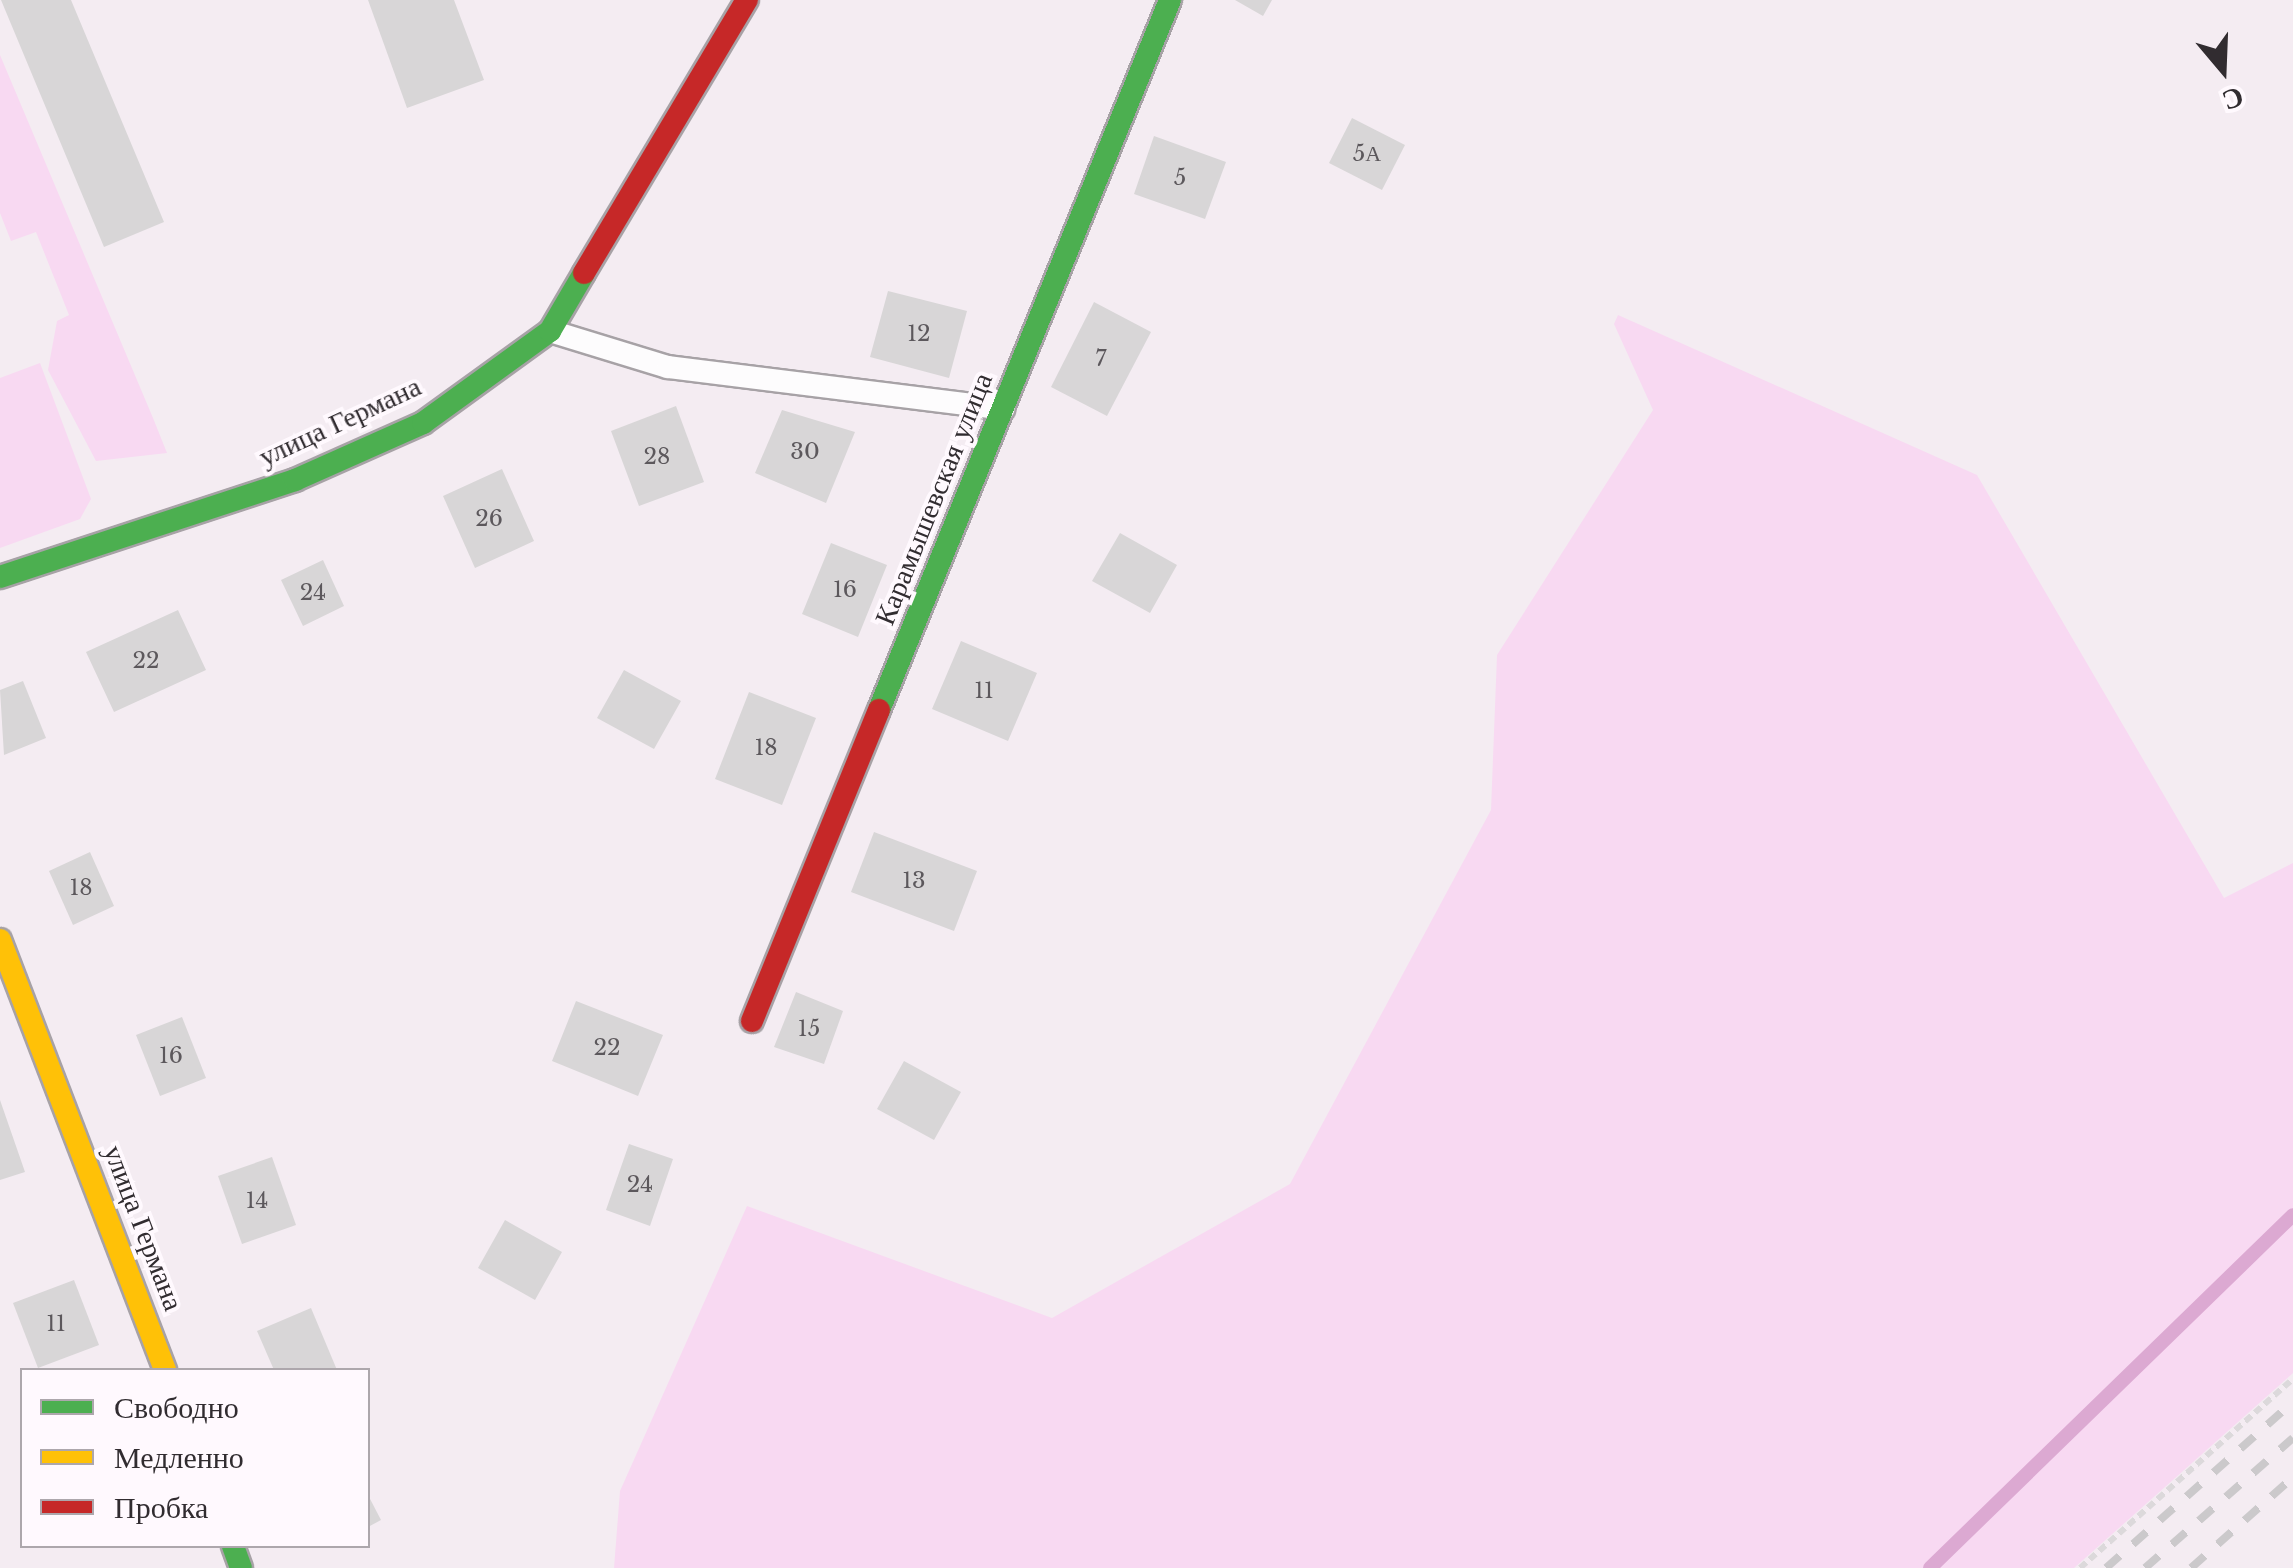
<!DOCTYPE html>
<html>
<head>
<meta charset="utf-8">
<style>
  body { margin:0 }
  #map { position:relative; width:2293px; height:1568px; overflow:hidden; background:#f4ecf2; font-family:"Libre Baskerville",serif }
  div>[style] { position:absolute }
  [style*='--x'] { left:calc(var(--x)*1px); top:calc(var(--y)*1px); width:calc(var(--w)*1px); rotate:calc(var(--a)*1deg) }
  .green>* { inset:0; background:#f8d9f2 }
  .stream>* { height:14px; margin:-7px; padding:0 7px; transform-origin:7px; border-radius:7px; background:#dca9d2 }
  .building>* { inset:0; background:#d8d6d7 }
  .path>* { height:6px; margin-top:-3px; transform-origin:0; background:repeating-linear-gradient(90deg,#dcd9db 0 8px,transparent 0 13px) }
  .roads { filter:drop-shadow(2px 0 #a7a2a6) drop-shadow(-2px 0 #a7a2a6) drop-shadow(0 2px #a7a2a6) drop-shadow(0 -2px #a7a2a6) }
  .lane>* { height:22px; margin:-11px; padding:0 11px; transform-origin:11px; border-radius:11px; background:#fdfcfd }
  .fast>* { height:22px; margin:-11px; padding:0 11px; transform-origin:11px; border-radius:11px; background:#4caf50 }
  .slow>* { height:22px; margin:-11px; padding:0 11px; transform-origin:11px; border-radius:11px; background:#ffc107 }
  .jam>* { height:22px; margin:-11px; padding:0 11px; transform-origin:11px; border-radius:11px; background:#c62828 }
  .rail>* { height:8px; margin-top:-4px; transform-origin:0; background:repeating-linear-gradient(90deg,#cbc9cb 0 18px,transparent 0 36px) }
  span { translate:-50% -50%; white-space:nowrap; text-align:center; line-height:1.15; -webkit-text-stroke:8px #fff9fe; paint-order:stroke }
  .number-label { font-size:22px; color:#5c585c }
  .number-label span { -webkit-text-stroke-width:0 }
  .street-label { font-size:28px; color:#312c30 }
  .legend { position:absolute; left:20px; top:1368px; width:350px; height:180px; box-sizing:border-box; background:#fff9fe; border:2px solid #ada7ac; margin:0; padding:12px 18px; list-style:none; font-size:30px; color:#312c30 }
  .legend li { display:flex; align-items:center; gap:20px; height:50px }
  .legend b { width:50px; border:2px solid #ada7ac }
  .north { position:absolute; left:2173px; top:20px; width:100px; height:100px; -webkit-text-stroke:8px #fff9fe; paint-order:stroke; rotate:161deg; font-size:28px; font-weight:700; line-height:40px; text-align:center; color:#312c30 }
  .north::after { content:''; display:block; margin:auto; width:35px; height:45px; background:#312c30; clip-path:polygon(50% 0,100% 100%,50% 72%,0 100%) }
</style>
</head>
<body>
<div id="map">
  <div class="green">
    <div style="clip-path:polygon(0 55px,153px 418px,167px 453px,96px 461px,48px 370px,57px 321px,69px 315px,36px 232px,11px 241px,0 213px)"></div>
    <div style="clip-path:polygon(1618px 315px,1977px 475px,2224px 898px,2293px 863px,2293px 1373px,2074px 1568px,614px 1568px,620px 1491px,747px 1206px,1052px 1318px,1290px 1184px,1491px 810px,1497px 655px,1653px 410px,1614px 324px)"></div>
    <div style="clip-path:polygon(40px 363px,91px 499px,80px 519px,0 548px,0 378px)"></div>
  </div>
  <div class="stream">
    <div style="--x:1930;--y:1568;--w:506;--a:-44.2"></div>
  </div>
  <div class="building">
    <div style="clip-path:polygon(1px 0,71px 0,164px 222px,104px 247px)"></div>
    <div style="clip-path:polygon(368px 0,454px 0,484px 80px,407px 108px)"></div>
    <div style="clip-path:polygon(1235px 0,1272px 0,1263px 16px)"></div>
    <div style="clip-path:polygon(1352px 118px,1405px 145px,1382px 190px,1329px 163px)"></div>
    <div style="clip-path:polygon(1154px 136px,1226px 162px,1205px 219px,1134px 194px)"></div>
    <div style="clip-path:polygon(888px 291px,967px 311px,949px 378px,870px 357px)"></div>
    <div style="clip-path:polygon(1094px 302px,1151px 332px,1107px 416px,1051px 387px)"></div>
    <div style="clip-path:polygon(676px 406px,704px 482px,639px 506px,611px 431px)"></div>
    <div style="clip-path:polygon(782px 410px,855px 432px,826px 503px,755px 473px)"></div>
    <div style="clip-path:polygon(502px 469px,534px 541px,475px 568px,443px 496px)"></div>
    <div style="clip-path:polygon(1120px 533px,1177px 565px,1150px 613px,1092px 581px)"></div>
    <div style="clip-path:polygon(831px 543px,887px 565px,858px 637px,802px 614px)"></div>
    <div style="clip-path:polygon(323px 560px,344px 606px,303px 626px,281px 580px)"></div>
    <div style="clip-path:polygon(178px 610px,206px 670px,114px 712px,86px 652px)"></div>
    <div style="clip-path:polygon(961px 641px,1037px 673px,1008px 741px,932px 709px)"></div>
    <div style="clip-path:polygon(624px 670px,681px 701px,654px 749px,597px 718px)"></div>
    <div style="clip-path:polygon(23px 681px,46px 738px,4px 755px,0 690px)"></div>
    <div style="clip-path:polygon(749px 692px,816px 718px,782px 805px,715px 779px)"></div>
    <div style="clip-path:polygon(874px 832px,977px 871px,954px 931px,851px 892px)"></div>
    <div style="clip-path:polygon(90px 852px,114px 906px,73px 925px,49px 871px)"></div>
    <div style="clip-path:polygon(796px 992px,843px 1011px,824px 1064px,774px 1047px)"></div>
    <div style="clip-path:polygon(576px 1001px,663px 1035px,638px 1096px,552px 1061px)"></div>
    <div style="clip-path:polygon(182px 1017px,206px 1078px,160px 1096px,136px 1035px)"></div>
    <div style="clip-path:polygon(904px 1061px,961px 1092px,934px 1140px,877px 1109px)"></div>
    <div style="clip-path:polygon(0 1100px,25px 1172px,0 1180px)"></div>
    <div style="clip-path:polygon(629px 1144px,673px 1159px,650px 1226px,606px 1210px)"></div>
    <div style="clip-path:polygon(272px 1157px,296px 1225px,242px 1244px,218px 1176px)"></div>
    <div style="clip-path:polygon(505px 1220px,562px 1252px,535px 1300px,478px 1268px)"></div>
    <div style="clip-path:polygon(74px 1280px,99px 1345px,38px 1368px,13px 1303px)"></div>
    <div style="clip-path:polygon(311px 1308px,337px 1370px,274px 1370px,257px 1331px)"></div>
    <div style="clip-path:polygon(368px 1495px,381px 1520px,368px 1527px)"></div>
  </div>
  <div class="path">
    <div style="--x:2080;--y:1568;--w:285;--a:-41.6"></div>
  </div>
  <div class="roads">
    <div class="lane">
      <div style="--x:550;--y:331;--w:123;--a:17"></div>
      <div style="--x:668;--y:367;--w:338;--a:7.1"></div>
    </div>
    <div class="fast">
      <div style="--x:0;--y:577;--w:311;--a:-18.2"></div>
      <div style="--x:295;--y:480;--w:140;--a:-24"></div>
      <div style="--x:423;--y:423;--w:157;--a:-35.9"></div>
      <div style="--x:550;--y:331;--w:67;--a:-59.6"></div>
      <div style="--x:879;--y:710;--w:767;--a:-67.71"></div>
      <div style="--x:233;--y:1546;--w:23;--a:70"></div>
    </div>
    <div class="slow">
      <div style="--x:0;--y:940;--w:461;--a:69"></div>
    </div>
    <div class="jam">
      <div style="--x:584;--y:273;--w:318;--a:-59.2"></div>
      <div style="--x:752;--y:1021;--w:336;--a:-67.8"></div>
    </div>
  </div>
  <div class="rail">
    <div style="--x:2106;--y:1568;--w:250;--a:-41.6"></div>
    <div style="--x:2145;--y:1568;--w:197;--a:-41.3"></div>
    <div style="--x:2191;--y:1568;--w:137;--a:-41.7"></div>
  </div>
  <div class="number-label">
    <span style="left:1367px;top:154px">5А</span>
    <span style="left:1180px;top:178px">5</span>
    <span style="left:919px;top:334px">12</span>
    <span style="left:1101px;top:359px">7</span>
    <span style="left:805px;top:452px">30</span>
    <span style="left:657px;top:457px">28</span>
    <span style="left:489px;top:519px">26</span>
    <span style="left:845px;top:590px">16</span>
    <span style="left:313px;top:593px">24</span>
    <span style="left:146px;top:661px">22</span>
    <span style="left:984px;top:691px">11</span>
    <span style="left:766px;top:748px">18</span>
    <span style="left:914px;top:881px">13</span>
    <span style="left:81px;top:888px">18</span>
    <span style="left:809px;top:1029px">15</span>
    <span style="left:607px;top:1048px">22</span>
    <span style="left:171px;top:1056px">16</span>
    <span style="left:640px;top:1185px">24</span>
    <span style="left:257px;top:1201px">14</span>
    <span style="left:56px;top:1324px">11</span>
  </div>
  <div class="street-label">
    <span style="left:340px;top:422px;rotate:-25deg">улица Германа</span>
    <span style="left:934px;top:499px;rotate:-68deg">Карамышевская улица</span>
    <span style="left:143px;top:1228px;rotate:69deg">улица Германа</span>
  </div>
  <ul class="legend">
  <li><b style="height:12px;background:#4caf50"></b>Свободно</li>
  <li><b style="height:12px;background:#ffc107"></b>Медленно</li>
  <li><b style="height:12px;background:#c62828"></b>Пробка</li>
  </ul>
  <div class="north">С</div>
</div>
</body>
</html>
